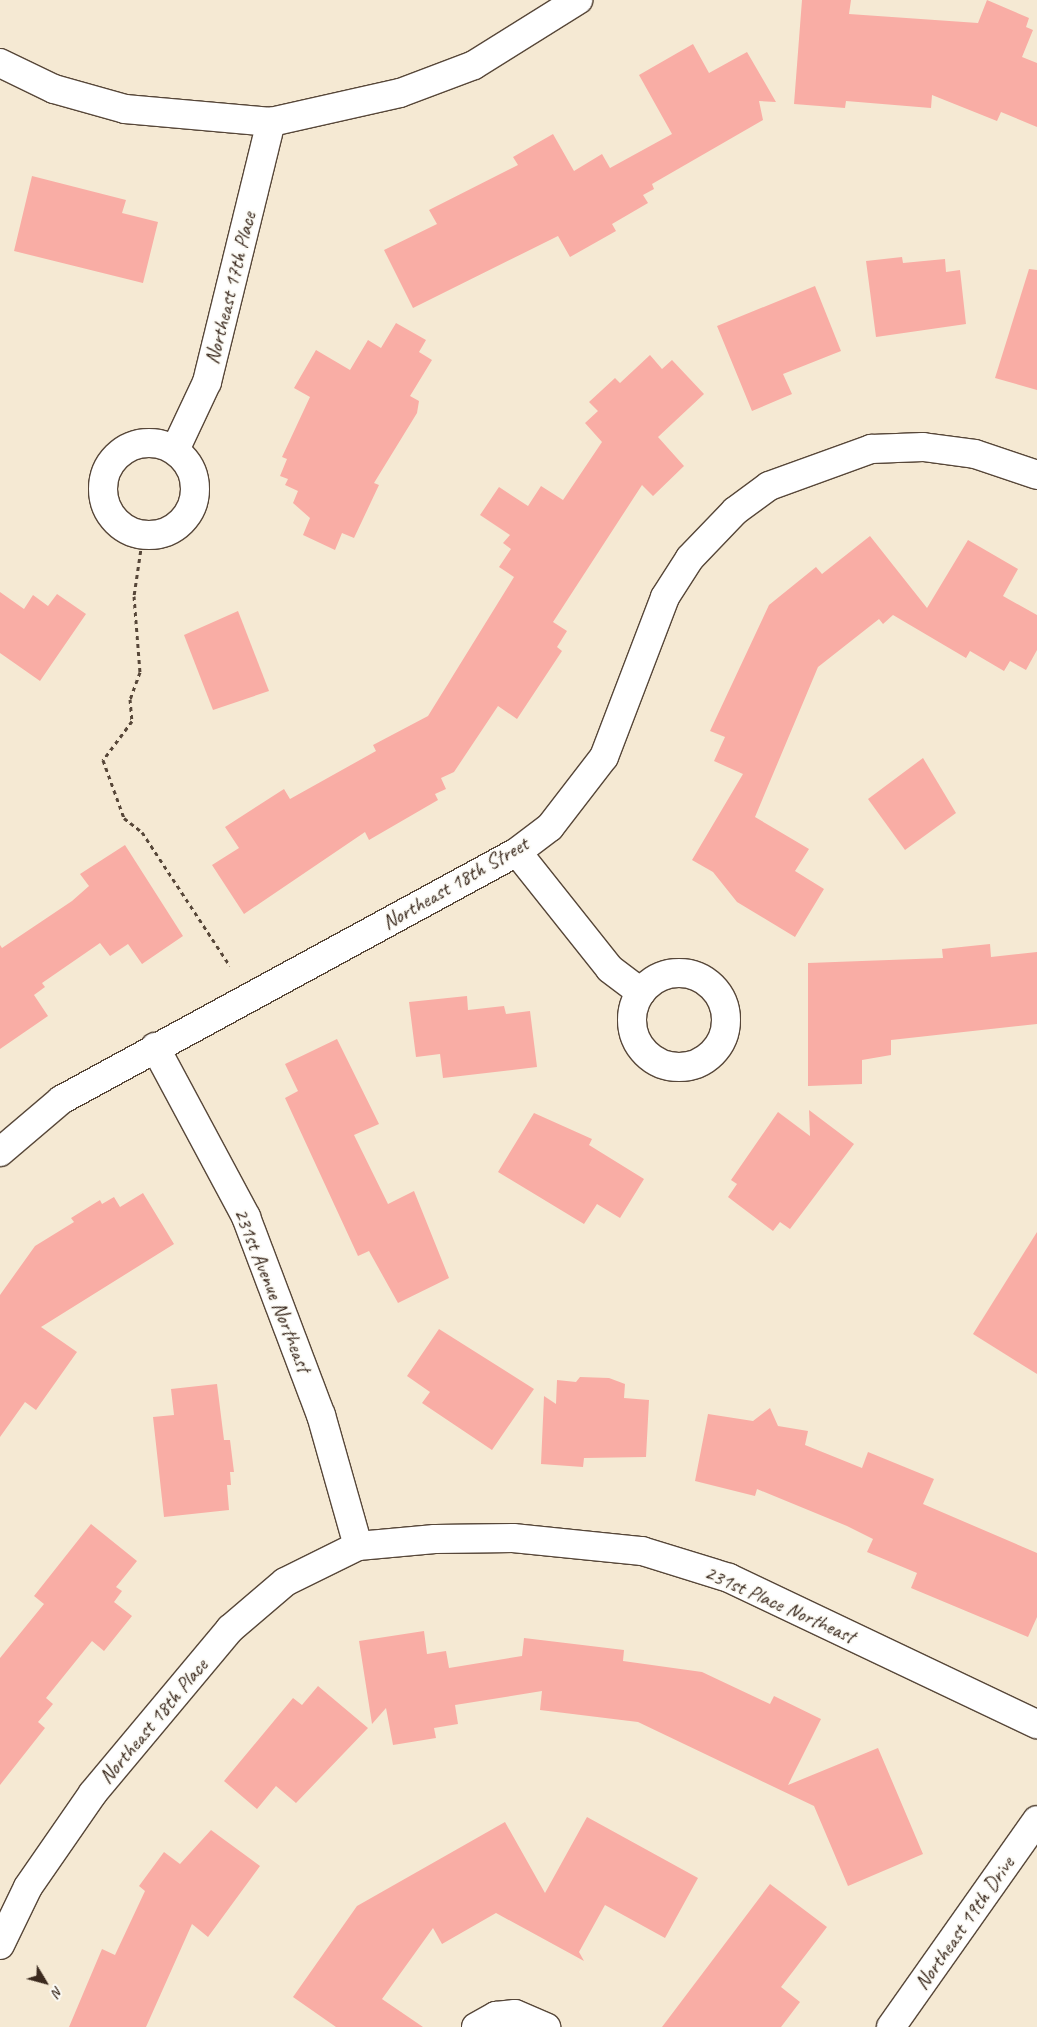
<!DOCTYPE html>
<html>
<head>
<meta charset="utf-8">
<style>
  body { margin:0 }
  #map { position:relative; width:1037px; height:2027px; overflow:hidden; background:#f5e9d3; font-family:Caveat,sans-serif }
  div>[style] { position:absolute }
  [style*='--x'] { left:calc(var(--x)*1px); top:calc(var(--y)*1px); width:calc(var(--w)*1px); rotate:calc(var(--a)*1deg) }
  .building>* { inset:0; background:#f9ada5 }
  .path>* { height:3px; margin-top:-1.5px; transform-origin:0; background:repeating-linear-gradient(90deg,#574739 0 4px,transparent 0 8px) }
  .roads { filter:drop-shadow(1px 0 #574739) drop-shadow(-1px 0 #574739) drop-shadow(0 1px #574739) drop-shadow(0 -1px #574739) }
  .minor>* { height:28px; margin:-14px; padding:0 14px; transform-origin:14px; border-radius:14px; background:#fff }
  .minor>.ring { margin:-14px; padding:0; box-sizing:content-box; background:none; border:28px solid #fff; border-radius:50% }
  span { translate:-50% -50%; white-space:nowrap; text-align:center; line-height:1.15; -webkit-text-stroke:4px #fdfcf7; paint-order:stroke }
  .street-label { font-size:21px; color:#3b2a1e }
  .north { position:absolute; left:20px; top:1957px; width:50px; height:50px; -webkit-text-stroke:4px #fdfcf7; paint-order:stroke; rotate:127deg; font-size:14px; font-weight:700; line-height:20px; text-align:center; color:#3b2a1e }
  .north::after { content:''; display:block; margin:auto; width:18px; height:22px; background:#3b2a1e; clip-path:polygon(50% 0,100% 100%,50% 72%,0 100%) }
</style>
</head>
<body>
<div id="map">
  <div class="building">
    <div style="clip-path:polygon(802px 0,851px 0,849px 14px,978px 23px,987px 0,1029px 18px,1026px 27px,1033px 30px,1022px 57px,1037px 63px,1037px 127px,1001px 112px,997px 121px,932px 95px,931px 108px,846px 101px,845px 108px,794px 104px)"></div>
    <div style="clip-path:polygon(693px 44px,709px 73px,747px 52px,776px 102px,759px 101px,763px 120px,652px 184px,654px 189px,643px 195px,648px 203px,612px 224px,616px 231px,570px 257px,558px 236px,413px 308px,384px 250px,437px 224px,429px 210px,518px 165px,513px 157px,553px 134px,574px 171px,602px 154px,610px 168px,672px 134px,639px 75px)"></div>
    <div style="clip-path:polygon(32px 176px,126px 200px,122px 213px,158px 222px,143px 283px,14px 251px)"></div>
    <div style="clip-path:polygon(902px 257px,903px 263px,945px 259px,946px 272px,960px 270px,966px 324px,876px 337px,866px 261px)"></div>
    <div style="clip-path:polygon(1029px 269px,1037px 270px,1037px 390px,995px 378px)"></div>
    <div style="clip-path:polygon(815px 286px,841px 351px,783px 374px,792px 394px,752px 411px,717px 326px)"></div>
    <div style="clip-path:polygon(396px 323px,426px 340px,419px 352px,432px 360px,410px 396px,419px 401px,417px 413px,374px 483px,379px 485px,354px 538px,342px 533px,335px 550px,303px 535px,310px 518px,293px 503px,298px 491px,285px 485px,288px 479px,280px 476px,287px 459px,282px 457px,310px 397px,294px 388px,316px 350px,350px 370px,368px 340px,381px 348px)"></div>
    <div style="clip-path:polygon(650px 355px,662px 369px,672px 360px,704px 394px,658px 437px,684px 466px,653px 496px,642px 485px,553px 622px,567px 631px,557px 647px,562px 651px,517px 719px,498px 706px,454px 772px,441px 778px,446px 789px,435px 794px,438px 800px,369px 840px,365px 832px,244px 914px,212px 865px,239px 848px,225px 827px,284px 789px,290px 799px,376px 751px,373px 745px,428px 716px,514px 577px,499px 567px,511px 549px,503px 543px,510px 535px,480px 515px,499px 487px,528px 506px,541px 486px,563px 500px,602px 442px,585px 423px,598px 411px,589px 402px,615px 378px,620px 383px)"></div>
    <div style="clip-path:polygon(870px 536px,927px 608px,968px 540px,1018px 569px,1003px 596px,1037px 615px,1037px 650px,1026px 670px,1010px 661px,1004px 671px,970px 651px,966px 658px,893px 615px,883px 624px,879px 619px,818px 667px,755px 817px,809px 849px,795px 871px,824px 889px,795px 937px,737px 902px,713px 872px,692px 860px,743px 774px,714px 761px,725px 737px,710px 731px,769px 605px,816px 567px,822px 574px)"></div>
    <div style="clip-path:polygon(0 592px,24px 609px,33px 595px,48px 606px,57px 594px,86px 614px,40px 681px,0 653px)"></div>
    <div style="clip-path:polygon(238px 611px,269px 691px,213px 710px,184px 635px)"></div>
    <div style="clip-path:polygon(923px 758px,956px 813px,905px 850px,868px 799px)"></div>
    <div style="clip-path:polygon(125px 845px,183px 936px,142px 964px,128px 944px,110px 956px,100px 943px,42px 983px,45px 987px,34px 995px,48px 1016px,0 1049px,0 945px,2px 948px,72px 901px,89px 886px,80px 874px)"></div>
    <div style="clip-path:polygon(990px 944px,991px 957px,1037px 952px,1037px 1024px,891px 1040px,891px 1055px,862px 1060px,862px 1084px,808px 1086px,808px 963px,943px 958px,942px 949px)"></div>
    <div style="clip-path:polygon(467px 996px,468px 1010px,504px 1006px,506px 1014px,530px 1011px,537px 1067px,443px 1078px,440px 1054px,416px 1057px,409px 1002px)"></div>
    <div style="clip-path:polygon(337px 1039px,379px 1124px,354px 1135px,388px 1204px,414px 1191px,449px 1278px,398px 1303px,369px 1251px,358px 1256px,285px 1098px,298px 1091px,285px 1064px)"></div>
    <div style="clip-path:polygon(809px 1110px,854px 1144px,790px 1229px,780px 1222px,773px 1231px,728px 1197px,737px 1184px,731px 1180px,778px 1112px,810px 1136px)"></div>
    <div style="clip-path:polygon(534px 1113px,592px 1139px,589px 1145px,644px 1179px,620px 1218px,597px 1204px,584px 1224px,498px 1172px)"></div>
    <div style="clip-path:polygon(143px 1193px,174px 1244px,41px 1327px,77px 1352px,36px 1410px,25px 1402px,0 1437px,0 1295px,35px 1246px,74px 1222px,71px 1218px,100px 1200px,102px 1204px,114px 1197px,120px 1207px)"></div>
    <div style="clip-path:polygon(1037px 1232px,1037px 1374px,973px 1334px)"></div>
    <div style="clip-path:polygon(439px 1329px,534px 1389px,492px 1450px,422px 1403px,430px 1392px,407px 1376px)"></div>
    <div style="clip-path:polygon(580px 1377px,609px 1378px,625px 1384px,624px 1398px,649px 1400px,646px 1457px,584px 1458px,583px 1467px,541px 1464px,544px 1396px,556px 1404px,557px 1380px,576px 1382px)"></div>
    <div style="clip-path:polygon(217px 1384px,224px 1440px,230px 1440px,234px 1472px,230px 1472px,231px 1485px,227px 1485px,229px 1510px,164px 1517px,153px 1417px,174px 1415px,171px 1389px)"></div>
    <div style="clip-path:polygon(770px 1408px,778px 1426px,808px 1431px,805px 1445px,862px 1468px,868px 1452px,934px 1479px,923px 1504px,1037px 1553px,1037px 1617px,1028px 1637px,911px 1588px,917px 1573px,867px 1552px,873px 1539px,847px 1526px,757px 1489px,755px 1496px,695px 1481px,708px 1414px,753px 1421px)"></div>
    <div style="clip-path:polygon(91px 1524px,137px 1561px,116px 1587px,122px 1591px,114px 1602px,132px 1616px,104px 1651px,92px 1641px,46px 1698px,53px 1704px,38px 1722px,45px 1728px,0 1785px,0 1658px,44px 1604px,34px 1596px)"></div>
    <div style="clip-path:polygon(424px 1631px,427px 1654px,446px 1651px,449px 1668px,522px 1656px,524px 1638px,624px 1650px,623px 1661px,702px 1672px,770px 1704px,774px 1696px,821px 1719px,788px 1785px,878px 1748px,923px 1854px,848px 1886px,814px 1806px,638px 1722px,540px 1710px,542px 1691px,455px 1705px,458px 1724px,434px 1728px,436px 1738px,393px 1745px,386px 1708px,372px 1724px,359px 1641px)"></div>
    <div style="clip-path:polygon(318px 1686px,368px 1728px,296px 1803px,276px 1786px,257px 1809px,224px 1781px,293px 1698px,302px 1705px)"></div>
    <div style="clip-path:polygon(587px 1817px,698px 1878px,665px 1938px,605px 1905px,579px 1952px,584px 1961px,496px 1913px,442px 1944px,433px 1928px,382px 1999px,423px 2027px,336px 2027px,293px 1997px,357px 1906px,505px 1822px,545px 1893px)"></div>
    <div style="clip-path:polygon(211px 1830px,260px 1866px,208px 1937px,192px 1924px,146px 2027px,69px 2027px,102px 1949px,115px 1955px,145px 1891px,139px 1886px,164px 1852px,180px 1864px)"></div>
    <div style="clip-path:polygon(770px 1884px,827px 1927px,781px 1987px,800px 2002px,781px 2027px,662px 2027px)"></div>
  </div>
  <div class="path">
    <div style="--x:143;--y:535;--w:62;--a:98.4"></div>
    <div style="--x:134;--y:596;--w:76;--a:85.5"></div>
    <div style="--x:140;--y:672;--w:29;--a:110"></div>
    <div style="--x:130;--y:699;--w:22;--a:85"></div>
    <div style="--x:132;--y:721;--w:49;--a:126.6"></div>
    <div style="--x:103;--y:760;--w:62;--a:70.1"></div>
    <div style="--x:124;--y:818;--w:23;--a:38"></div>
    <div style="--x:142;--y:832;--w:160;--a:56.7"></div>
  </div>
  <div class="roads">
    <div class="minor">
      <div style="--x:0;--y:63;--w:60;--a:25.7"></div>
      <div style="--x:54;--y:89;--w:74;--a:15.7"></div>
      <div style="--x:125;--y:109;--w:147;--a:5.1"></div>
      <div style="--x:271;--y:122;--w:132;--a:-12.7"></div>
      <div style="--x:400;--y:93;--w:79;--a:-20.7"></div>
      <div style="--x:474;--y:65;--w:123;--a:-32"></div>
      <div class="ring" style="left:103px;top:443px;width:64px;height:64px"></div>
      <div style="--x:175;--y:450;--w:75;--a:-64.8"></div>
      <div style="--x:207;--y:382;--w:268;--a:-76.2"></div>
      <div style="--x:517;--y:852;--w:149;--a:51.5"></div>
      <div style="--x:610;--y:969;--w:39;--a:37"></div>
      <div class="ring" style="left:632px;top:973px;width:66px;height:66px"></div>
      <div style="--x:155;--y:1047;--w:193;--a:61.8"></div>
      <div style="--x:246;--y:1217;--w:212;--a:69.3"></div>
      <div style="--x:321;--y:1415;--w:136;--a:74.2"></div>
      <div style="--x:0;--y:1152;--w:80;--a:-40.4"></div>
      <div style="--x:61;--y:1100;--w:519;--a:-28.54"></div>
      <div style="--x:517;--y:852;--w:41;--a:-37.1"></div>
      <div style="--x:550;--y:827;--w:88;--a:-52.4"></div>
      <div style="--x:604;--y:757;--w:171;--a:-69.1"></div>
      <div style="--x:665;--y:597;--w:46;--a:-57.3"></div>
      <div style="--x:690;--y:558;--w:65;--a:-46.2"></div>
      <div style="--x:735;--y:511;--w:42;--a:-36.3"></div>
      <div style="--x:769;--y:486;--w:109;--a:-19.9"></div>
      <div style="--x:871;--y:449;--w:52;--a:-2.2"></div>
      <div style="--x:923;--y:447;--w:52;--a:7.7"></div>
      <div style="--x:975;--y:454;--w:65;--a:18.7"></div>
      <div style="--x:0;--y:1945;--w:64;--a:-64.2"></div>
      <div style="--x:28;--y:1887;--w:114;--a:-55.3"></div>
      <div style="--x:93;--y:1793;--w:214;--a:-50.1"></div>
      <div style="--x:230;--y:1629;--w:72;--a:-40.5"></div>
      <div style="--x:285;--y:1582;--w:81;--a:-26.3"></div>
      <div style="--x:358;--y:1546;--w:77;--a:-5.2"></div>
      <div style="--x:435;--y:1539;--w:78;--a:-0.7"></div>
      <div style="--x:513;--y:1538;--w:130;--a:5.8"></div>
      <div style="--x:642;--y:1551;--w:91;--a:17.2"></div>
      <div style="--x:729;--y:1578;--w:341;--a:25.4"></div>
      <div style="--x:476;--y:2027;--w:23;--a:-29"></div>
      <div style="--x:496;--y:2016;--w:19;--a:-6"></div>
      <div style="--x:515;--y:2014;--w:34;--a:23"></div>
      <div style="--x:891;--y:2027;--w:253;--a:-54.8"></div>
    </div>
  </div>
  <div class="street-label">
    <span style="left:230px;top:288px;rotate:-76deg">Northeast 17th Place</span>
    <span style="left:455px;top:883px;rotate:-30deg">Northeast 18th Street</span>
    <span style="left:273px;top:1290px;rotate:68deg">231st Avenue Northeast</span>
    <span style="left:780px;top:1604px;rotate:24deg">231st Place Northeast</span>
    <span style="left:153px;top:1721px;rotate:-50deg">Northeast 18th Place</span>
    <span style="left:964px;top:1923px;rotate:-55deg">Northeast 19th Drive</span>
  </div>
  <div class="north">N</div>
</div>
</body>
</html>
